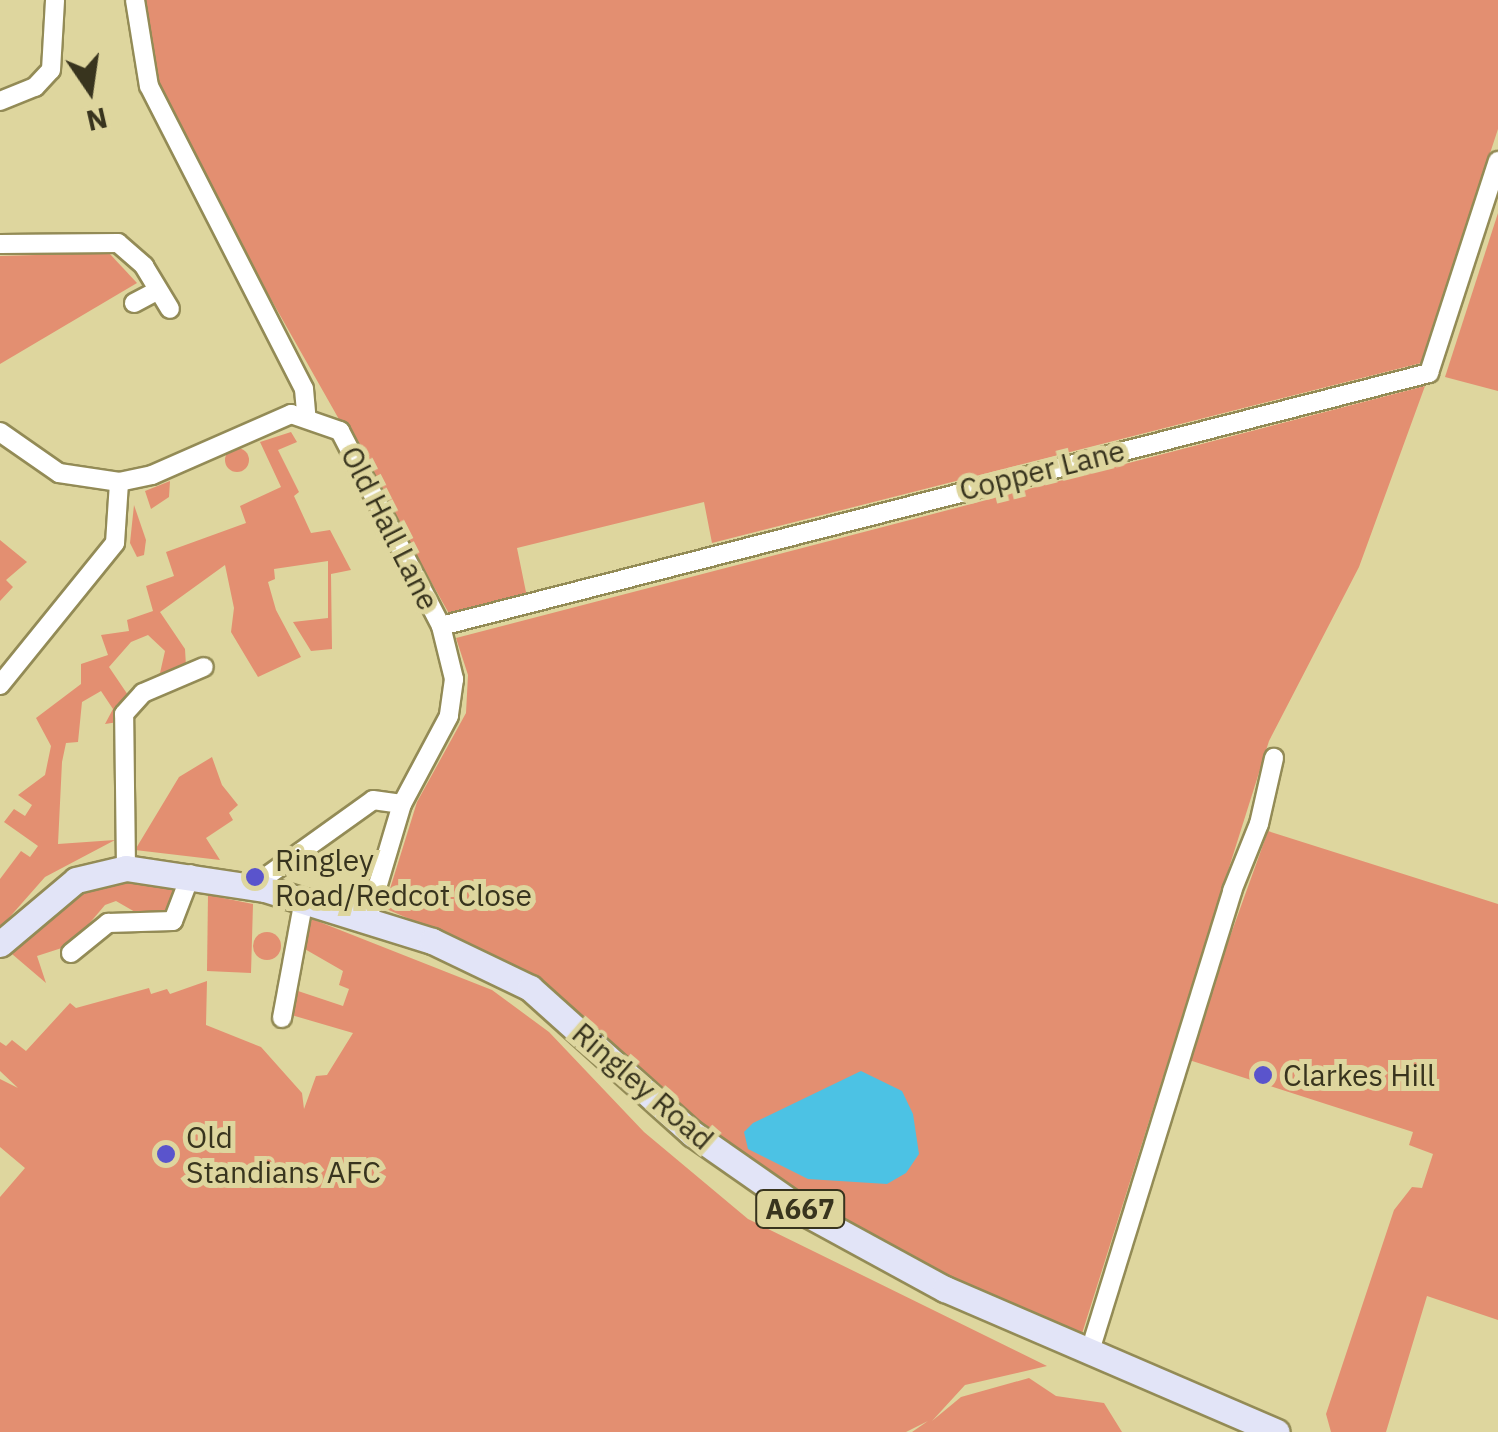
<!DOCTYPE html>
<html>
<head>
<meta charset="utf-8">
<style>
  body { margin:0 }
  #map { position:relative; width:1498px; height:1432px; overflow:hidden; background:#ded69e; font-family:"IBM Plex Sans",sans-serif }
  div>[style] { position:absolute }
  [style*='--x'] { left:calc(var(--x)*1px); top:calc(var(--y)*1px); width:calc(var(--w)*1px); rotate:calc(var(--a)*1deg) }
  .green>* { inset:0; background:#e38f71 }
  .round { border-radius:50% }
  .water>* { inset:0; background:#4cc2e4 }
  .roads { filter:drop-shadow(2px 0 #938b56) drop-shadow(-2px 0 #938b56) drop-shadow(0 2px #938b56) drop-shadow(0 -2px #938b56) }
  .minor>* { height:18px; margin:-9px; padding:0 9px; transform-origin:9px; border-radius:9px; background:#fff }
  .primary>* { height:25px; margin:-12.5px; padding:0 12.5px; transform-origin:12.5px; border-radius:12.5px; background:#e2e4f7 }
  .dots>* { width:28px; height:28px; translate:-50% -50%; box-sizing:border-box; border:5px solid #ded69e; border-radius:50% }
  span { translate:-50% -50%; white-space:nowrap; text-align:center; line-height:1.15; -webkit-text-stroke:10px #ded69e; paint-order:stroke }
  .shield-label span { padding:2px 8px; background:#ded69e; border:2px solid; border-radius:8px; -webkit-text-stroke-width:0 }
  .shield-label { font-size:28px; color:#38341e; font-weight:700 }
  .street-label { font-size:30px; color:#38341e }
  .poi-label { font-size:30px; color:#38341e }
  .left { translate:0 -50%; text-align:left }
  .north { position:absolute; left:40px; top:40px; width:100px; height:100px; -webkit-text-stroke:8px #ded69e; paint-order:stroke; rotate:167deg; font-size:28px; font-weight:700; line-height:40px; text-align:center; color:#38341e }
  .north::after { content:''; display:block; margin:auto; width:35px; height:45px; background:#38341e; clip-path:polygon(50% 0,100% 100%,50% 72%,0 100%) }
</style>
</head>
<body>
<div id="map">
  <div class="green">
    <div style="clip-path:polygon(140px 0,1498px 0,1498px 129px,1421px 363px,712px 543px,704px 502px,517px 548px,527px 597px,451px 617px,191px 158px,153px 82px)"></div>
    <div style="clip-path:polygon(1498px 213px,1498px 391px,1445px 377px)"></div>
    <div style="clip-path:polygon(109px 253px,137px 283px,0 364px,0 256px)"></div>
    <div style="clip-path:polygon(1425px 386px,1359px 567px,1269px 741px,1080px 1340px,831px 1218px,701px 1131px,505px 960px,384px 908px,417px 802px,466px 713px,468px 675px,456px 638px)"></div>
    <div style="clip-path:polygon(291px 432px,297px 442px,278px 450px,299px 492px,294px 496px,311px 533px,330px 530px,351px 570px,331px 574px,332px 649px,311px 651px,293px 622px,328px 618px,328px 561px,274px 569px,275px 579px,268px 582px,276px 610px,301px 657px,258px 677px,231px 632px,234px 608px,225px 565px,160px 612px,185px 649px,186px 666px,142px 684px,160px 673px,165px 651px,148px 635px,131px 642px,109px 667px,130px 698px,118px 722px,105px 724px,113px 709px,101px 691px,82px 702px,78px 742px,66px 743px,62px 762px,58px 844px,115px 840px,45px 877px,0 928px,0 879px,21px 851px,30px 857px,38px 846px,4px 822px,14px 809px,25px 816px,32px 805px,18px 795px,45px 775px,51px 746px,36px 718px,81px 684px,81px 664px,108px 655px,101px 635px,129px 631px,127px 620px,153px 611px,146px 586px,174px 576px,166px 552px,246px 523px,240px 506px,281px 487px,260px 442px)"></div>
    <div class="round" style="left:225px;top:448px;width:24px;height:24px"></div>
    <div style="clip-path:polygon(170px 481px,169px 497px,151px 509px,145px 491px)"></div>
    <div style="clip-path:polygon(134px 505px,146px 540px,144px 555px,137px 557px,130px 543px)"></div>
    <div style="clip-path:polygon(0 540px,27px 562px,6px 580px,13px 587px,0 601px)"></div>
    <div style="clip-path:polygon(212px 757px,222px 785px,238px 805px,229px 813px,233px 820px,206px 838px,220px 860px,135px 850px,179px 777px)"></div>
    <div style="clip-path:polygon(1268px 831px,1498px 904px,1498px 1320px,1427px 1296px,1386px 1432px,1331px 1432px,1326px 1414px,1394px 1210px,1412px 1187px,1422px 1188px,1433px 1154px,1409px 1145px,1413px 1132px,1186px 1059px)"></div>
    <div style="clip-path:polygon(134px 880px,180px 888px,171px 911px,149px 920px,116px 901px,105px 905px,71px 945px,37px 956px,46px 983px,12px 954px,38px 925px,87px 889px)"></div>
    <div style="clip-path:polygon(208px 895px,253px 904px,251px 973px,207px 971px)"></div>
    <div style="clip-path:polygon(312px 919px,492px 990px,549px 1032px,644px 1132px,748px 1219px,1047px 1366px,965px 1385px,932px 1421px,961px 1397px,1029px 1378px,1056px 1396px,1104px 1403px,1122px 1432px,912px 1432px,928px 1421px,906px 1432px,0 1432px,0 1197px,25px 1168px,0 1147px,0 1079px,18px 1088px,0 1071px,0 1042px,6px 1046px,12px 1040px,26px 1051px,70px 1003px,76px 1008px,149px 988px,151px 994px,167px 989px,170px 994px,207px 981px,206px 1025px,261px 1047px,302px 1093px,304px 1109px,316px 1076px,327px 1075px,353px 1033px,288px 1014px,292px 989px,343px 1006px,349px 989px,339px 985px,343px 971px,303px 948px)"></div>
    <div class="round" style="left:253px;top:932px;width:28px;height:28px"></div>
  </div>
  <div class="water">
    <div style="clip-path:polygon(861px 1071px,902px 1091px,913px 1114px,919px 1154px,906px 1173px,887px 1184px,808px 1179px,748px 1149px,744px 1132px,753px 1123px)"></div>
  </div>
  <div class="roads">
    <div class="minor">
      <div style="--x:135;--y:0;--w:87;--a:80.8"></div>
      <div style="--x:149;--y:86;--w:340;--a:62.9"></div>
      <div style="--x:304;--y:389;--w:25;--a:85"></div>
      <div style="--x:0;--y:101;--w:38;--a:-22"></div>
      <div style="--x:35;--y:87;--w:23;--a:-47"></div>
      <div style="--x:51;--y:70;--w:70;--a:-86.7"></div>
      <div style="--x:0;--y:244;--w:118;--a:-0.5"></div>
      <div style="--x:118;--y:243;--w:35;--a:41"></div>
      <div style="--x:144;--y:266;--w:50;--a:58.8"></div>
      <div style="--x:134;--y:303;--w:27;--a:-28"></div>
      <div style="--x:0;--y:432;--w:72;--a:34.8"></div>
      <div style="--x:59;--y:473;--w:61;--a:8.5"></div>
      <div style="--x:119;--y:482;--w:34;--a:-12"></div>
      <div style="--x:152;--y:475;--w:152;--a:-23.7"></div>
      <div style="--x:291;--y:414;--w:52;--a:19.1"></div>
      <div style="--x:340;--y:431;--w:220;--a:62.6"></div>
      <div style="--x:441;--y:626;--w:55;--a:76.2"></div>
      <div style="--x:454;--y:679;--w:37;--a:98"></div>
      <div style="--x:449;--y:716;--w:100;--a:118.1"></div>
      <div style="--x:402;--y:804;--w:119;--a:106.6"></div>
      <div style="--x:441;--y:626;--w:1020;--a:-14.36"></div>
      <div style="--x:1429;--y:373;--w:223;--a:-72"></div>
      <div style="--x:0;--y:685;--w:183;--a:-51"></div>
      <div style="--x:115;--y:543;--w:61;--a:-86.2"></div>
      <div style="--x:126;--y:868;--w:154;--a:-90.7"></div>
      <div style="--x:124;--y:714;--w:28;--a:-48"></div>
      <div style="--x:143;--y:693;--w:66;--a:-23.1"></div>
      <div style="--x:265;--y:889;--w:13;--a:-81"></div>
      <div style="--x:267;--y:876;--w:130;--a:-35.6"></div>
      <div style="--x:373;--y:800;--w:29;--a:8"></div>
      <div style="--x:71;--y:953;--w:48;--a:-39"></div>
      <div style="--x:108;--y:923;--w:65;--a:-1.8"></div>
      <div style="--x:173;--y:921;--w:50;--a:-69"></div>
      <div style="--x:282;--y:1018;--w:121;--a:-79.5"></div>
      <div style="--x:1089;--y:1354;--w:485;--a:-72.8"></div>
      <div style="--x:1232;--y:891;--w:72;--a:-68.1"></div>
      <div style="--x:1259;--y:824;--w:68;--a:-77.2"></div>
    </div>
    <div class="primary">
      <div style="--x:0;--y:944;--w:99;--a:-40.1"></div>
      <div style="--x:76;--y:880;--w:51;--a:-13.5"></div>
      <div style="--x:126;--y:868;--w:141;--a:8.6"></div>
      <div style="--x:265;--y:889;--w:175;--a:17.3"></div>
      <div style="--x:432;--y:941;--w:109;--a:25.6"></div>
      <div style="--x:530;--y:988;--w:219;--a:41.9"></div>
      <div style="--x:693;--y:1134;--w:141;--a:34.9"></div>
      <div style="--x:809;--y:1215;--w:155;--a:28.6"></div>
      <div style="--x:945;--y:1289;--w:361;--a:23.3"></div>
    </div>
  </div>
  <div class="dots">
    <div style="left:255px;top:877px;background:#5a54cc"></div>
    <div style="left:1263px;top:1075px;background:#5a54cc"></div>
    <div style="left:166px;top:1154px;background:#5a54cc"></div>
  </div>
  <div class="shield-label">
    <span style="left:800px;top:1209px">A667</span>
  </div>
  <div class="street-label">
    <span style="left:1042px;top:470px;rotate:-14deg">Copper Lane</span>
    <span style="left:390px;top:528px;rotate:63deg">Old Hall Lane</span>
    <span style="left:643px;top:1086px;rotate:41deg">Ringley Road</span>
  </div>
  <div class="poi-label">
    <span class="left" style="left:275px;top:877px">Ringley<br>Road/Redcot Close</span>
    <span class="left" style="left:1283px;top:1075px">Clarkes Hill</span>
    <span class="left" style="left:186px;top:1154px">Old<br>Standians AFC</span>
  </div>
  <div class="north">N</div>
</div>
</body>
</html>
